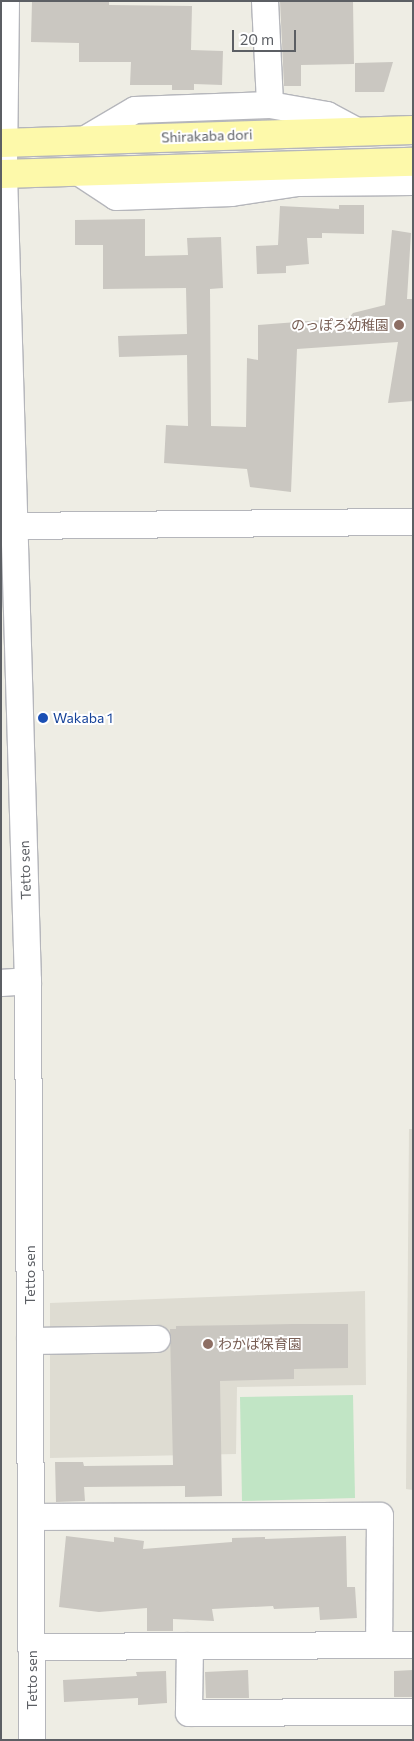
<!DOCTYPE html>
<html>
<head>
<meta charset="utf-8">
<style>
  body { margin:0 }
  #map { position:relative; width:414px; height:1741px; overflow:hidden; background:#eeede4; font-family:Commissioner,"Noto Sans JP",sans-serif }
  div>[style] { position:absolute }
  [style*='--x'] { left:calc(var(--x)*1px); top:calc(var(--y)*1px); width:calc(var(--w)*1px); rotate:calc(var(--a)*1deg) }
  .education>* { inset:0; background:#dedcd2 }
  .green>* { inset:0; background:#c1e5c5 }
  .building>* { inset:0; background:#cac7c1 }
  .roads { filter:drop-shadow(1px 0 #b5b6bb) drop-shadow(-1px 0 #b5b6bb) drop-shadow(0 1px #b5b6bb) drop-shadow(0 -1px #b5b6bb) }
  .minor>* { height:26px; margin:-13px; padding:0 13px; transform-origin:13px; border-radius:13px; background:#fff }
  .major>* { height:28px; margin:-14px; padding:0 14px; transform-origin:14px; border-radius:14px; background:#fdf9aa }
  .dots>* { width:14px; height:14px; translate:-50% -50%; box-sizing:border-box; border:2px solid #fff; border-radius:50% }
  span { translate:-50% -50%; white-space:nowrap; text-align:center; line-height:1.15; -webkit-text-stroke:4px #fff; paint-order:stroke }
  .street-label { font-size:14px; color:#5c5f64 }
  .education-label { font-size:14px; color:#785e54 }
  .right { translate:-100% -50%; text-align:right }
  .left { translate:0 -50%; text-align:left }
  .transit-label { font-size:14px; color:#164399 }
  .frame { position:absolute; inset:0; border:2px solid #5c5f64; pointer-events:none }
  .scale { position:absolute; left:232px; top:30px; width:64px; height:22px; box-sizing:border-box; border:2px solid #5c5f64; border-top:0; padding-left:6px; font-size:15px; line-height:18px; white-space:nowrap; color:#5c5f64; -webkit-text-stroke:4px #fff; paint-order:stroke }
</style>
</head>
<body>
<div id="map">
  <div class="education">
    <div style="clip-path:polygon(409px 1129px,413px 1129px,413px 1490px,406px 1489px)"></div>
    <div style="clip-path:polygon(365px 1291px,366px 1385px,237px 1387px,236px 1454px,50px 1458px,50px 1303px)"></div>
  </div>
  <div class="green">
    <div style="clip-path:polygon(353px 1395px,355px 1498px,242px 1501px,240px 1397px)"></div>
  </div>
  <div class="building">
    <div style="clip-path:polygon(32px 1px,109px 1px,109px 5px,192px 6px,191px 50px,223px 51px,222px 85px,194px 84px,194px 90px,172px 90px,172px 85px,130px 85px,131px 62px,79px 62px,79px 43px,31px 42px)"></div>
    <div style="clip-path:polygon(280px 1px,353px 1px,354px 64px,301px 65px,301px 86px,284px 86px)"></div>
    <div style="clip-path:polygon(393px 62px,384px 92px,355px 92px,355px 63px)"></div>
    <div style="clip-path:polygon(339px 205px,364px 205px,364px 234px,322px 233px,322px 238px,307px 238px,309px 264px,286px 266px,286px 273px,257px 274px,256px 246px,278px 245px,280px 206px,339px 209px)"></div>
    <div style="clip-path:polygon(145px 219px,145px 256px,188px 255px,187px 238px,221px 237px,223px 288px,210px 289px,211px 426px,246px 427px,247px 358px,258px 360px,258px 325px,349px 318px,353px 313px,385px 305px,392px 230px,411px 233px,407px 299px,413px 299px,413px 401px,388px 403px,398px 342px,297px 349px,291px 492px,250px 487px,247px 469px,164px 463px,166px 425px,188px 426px,187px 355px,119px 357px,118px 336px,187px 334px,186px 288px,103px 289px,103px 245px,75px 245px,75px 220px)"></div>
    <div style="clip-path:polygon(293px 1324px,348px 1324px,348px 1368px,294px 1369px,294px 1379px,220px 1381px,222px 1496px,185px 1497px,185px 1486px,84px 1487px,85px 1501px,56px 1502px,55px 1462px,83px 1462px,84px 1466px,173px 1465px,170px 1329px,176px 1329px,176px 1326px)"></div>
    <div style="clip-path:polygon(66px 1536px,114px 1542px,114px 1537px,144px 1541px,143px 1549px,232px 1542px,232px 1538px,265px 1537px,265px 1539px,346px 1536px,347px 1587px,355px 1587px,357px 1618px,320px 1620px,319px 1607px,274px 1609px,273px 1606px,212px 1609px,214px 1621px,173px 1619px,173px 1631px,147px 1631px,147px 1608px,99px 1612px,59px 1607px)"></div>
    <div style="clip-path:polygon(248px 1670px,249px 1698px,206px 1698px,205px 1672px)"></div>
    <div style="clip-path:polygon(413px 1670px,413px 1697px,394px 1697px,394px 1671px)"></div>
    <div style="clip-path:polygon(166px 1671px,167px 1703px,138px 1705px,138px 1698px,64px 1702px,63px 1680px,137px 1676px,136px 1672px)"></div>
  </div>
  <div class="roads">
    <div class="minor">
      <div style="--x:6;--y:1;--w:173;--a:90.7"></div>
      <div style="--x:4;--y:174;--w:807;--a:88.3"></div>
      <div style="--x:28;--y:981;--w:759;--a:89.7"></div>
      <div style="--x:265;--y:1;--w:104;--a:87.2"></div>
      <div style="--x:84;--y:140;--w:59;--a:-30.5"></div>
      <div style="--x:135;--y:110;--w:135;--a:-2.1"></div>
      <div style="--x:270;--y:105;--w:58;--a:10"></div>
      <div style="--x:327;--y:115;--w:36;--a:28"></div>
      <div style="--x:78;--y:172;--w:45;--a:33.3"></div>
      <div style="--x:116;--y:197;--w:116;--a:-2"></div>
      <div style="--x:232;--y:193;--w:67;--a:-8.6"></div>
      <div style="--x:298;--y:183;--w:115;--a:-0.5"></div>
      <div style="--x:15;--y:526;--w:398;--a:-0.6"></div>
      <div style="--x:1;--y:983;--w:27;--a:-4"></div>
      <div style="--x:30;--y:1341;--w:127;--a:-0.9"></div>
      <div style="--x:31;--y:1517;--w:349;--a:-0.2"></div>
      <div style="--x:380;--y:1516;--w:129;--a:90.4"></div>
      <div style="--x:190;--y:1646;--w:67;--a:90.9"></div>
      <div style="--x:189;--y:1713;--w:224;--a:-0.3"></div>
      <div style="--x:31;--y:1647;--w:382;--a:-0.3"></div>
    </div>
    <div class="major">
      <div style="--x:1;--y:143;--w:412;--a:-1.8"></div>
      <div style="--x:1;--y:174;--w:412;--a:-1.7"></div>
    </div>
  </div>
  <div class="dots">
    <div style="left:399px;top:325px;background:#8d6e63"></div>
    <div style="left:43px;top:718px;background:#1a4fb4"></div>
    <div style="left:208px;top:1344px;background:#8d6e63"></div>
  </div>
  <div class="street-label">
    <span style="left:207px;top:136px;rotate:-2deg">Shirakaba dori</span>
    <span style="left:25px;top:870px;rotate:-92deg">Tetto sen</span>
    <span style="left:30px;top:1275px;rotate:-90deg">Tetto sen</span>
    <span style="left:32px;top:1680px;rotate:-90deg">Tetto sen</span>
  </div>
  <div class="education-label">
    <span class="right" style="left:389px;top:325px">のっぽろ幼稚園</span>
    <span class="left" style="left:218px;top:1344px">わかば保育園</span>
  </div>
  <div class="transit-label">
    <span class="left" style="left:53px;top:718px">Wakaba 1</span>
  </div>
  <div class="frame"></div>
  <div class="scale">20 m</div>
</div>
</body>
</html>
